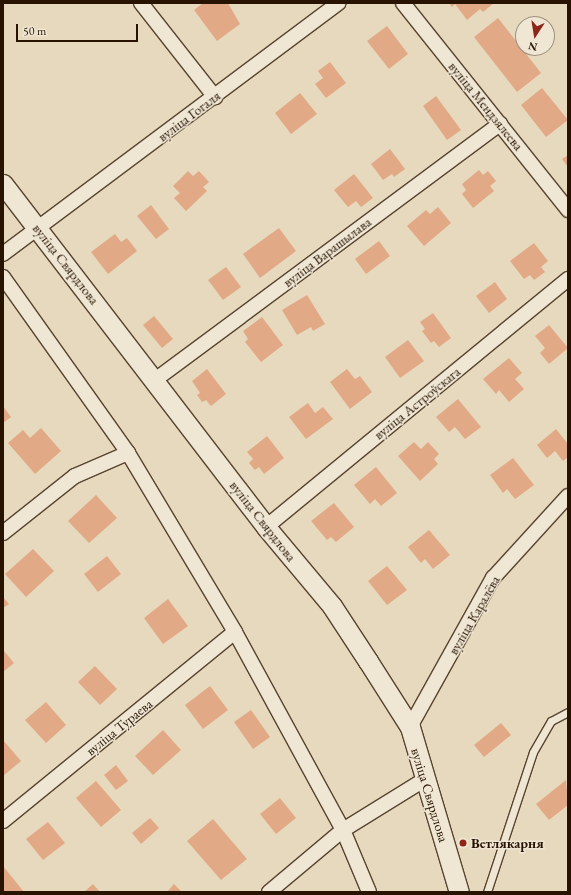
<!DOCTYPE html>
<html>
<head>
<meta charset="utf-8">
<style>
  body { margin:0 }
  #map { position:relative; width:571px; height:895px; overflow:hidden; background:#e7d9bd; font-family:"EB Garamond",serif }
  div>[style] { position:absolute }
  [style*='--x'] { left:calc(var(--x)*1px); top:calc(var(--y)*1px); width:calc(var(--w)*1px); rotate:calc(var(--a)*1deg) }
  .building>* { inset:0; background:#e2a986 }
  .roads { filter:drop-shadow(1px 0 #57442f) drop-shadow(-1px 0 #57442f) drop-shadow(0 1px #57442f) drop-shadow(0 -1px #57442f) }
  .lane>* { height:7px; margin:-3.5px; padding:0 3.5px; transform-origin:3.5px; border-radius:3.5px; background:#efe6d4 }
  .street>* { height:14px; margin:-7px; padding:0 7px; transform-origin:7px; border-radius:7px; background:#efe6d4 }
  .secondary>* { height:19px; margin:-9.5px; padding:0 9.5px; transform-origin:9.5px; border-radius:9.5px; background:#efe6d4 }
  .dots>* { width:11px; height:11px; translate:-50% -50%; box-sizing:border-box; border:2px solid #efe6d4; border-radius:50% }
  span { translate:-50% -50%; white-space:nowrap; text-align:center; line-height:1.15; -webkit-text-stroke:3px #efe6d4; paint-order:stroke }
  .street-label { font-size:14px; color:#271300 }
  .poi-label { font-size:14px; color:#271300; font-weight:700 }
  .left { translate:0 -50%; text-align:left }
  .frame { position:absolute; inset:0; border:4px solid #271300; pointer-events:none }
  .north { position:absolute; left:515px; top:16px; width:40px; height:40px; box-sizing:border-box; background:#efe6d4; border:1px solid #9f927f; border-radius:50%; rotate:192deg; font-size:11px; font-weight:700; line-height:16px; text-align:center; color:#271300 }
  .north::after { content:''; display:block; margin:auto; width:14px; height:18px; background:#8f2418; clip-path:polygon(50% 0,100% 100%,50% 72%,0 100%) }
  .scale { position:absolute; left:16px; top:24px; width:122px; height:18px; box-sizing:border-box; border:2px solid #271300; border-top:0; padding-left:5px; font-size:12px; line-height:14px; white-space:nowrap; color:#271300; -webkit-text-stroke:3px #efe6d4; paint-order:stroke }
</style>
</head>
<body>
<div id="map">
  <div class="building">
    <div style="clip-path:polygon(203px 3px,228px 3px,240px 24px,217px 41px,194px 10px)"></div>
    <div style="clip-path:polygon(449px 3px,494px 3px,483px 12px,480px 9px,467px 20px,455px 4px,452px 7px)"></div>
    <div style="clip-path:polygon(498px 18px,541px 73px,517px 92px,474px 37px)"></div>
    <div style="clip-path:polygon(387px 26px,408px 54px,389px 69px,367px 41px)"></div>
    <div style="clip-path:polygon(330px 62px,346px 83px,326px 98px,315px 84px,323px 78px,318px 71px)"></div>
    <div style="clip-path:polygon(542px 88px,568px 120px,546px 137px,521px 105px)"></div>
    <div style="clip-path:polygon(300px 93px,317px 114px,291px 134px,275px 113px)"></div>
    <div style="clip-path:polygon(436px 96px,461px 130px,447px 140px,423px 106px)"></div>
    <div style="clip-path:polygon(390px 149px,405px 169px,394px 177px,392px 174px,383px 180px,371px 164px)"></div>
    <div style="clip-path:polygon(568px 155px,568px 167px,562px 159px)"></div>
    <div style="clip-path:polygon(479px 170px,483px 175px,488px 171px,496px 181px,490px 186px,494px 191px,473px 208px,462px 194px,466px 190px,462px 184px)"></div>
    <div style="clip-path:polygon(188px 171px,193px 176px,199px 171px,209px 182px,203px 187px,207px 191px,186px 211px,174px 198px,180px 193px,173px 186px)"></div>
    <div style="clip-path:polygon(354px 174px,373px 198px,361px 207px,356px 201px,348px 207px,334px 190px)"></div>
    <div style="clip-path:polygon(151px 205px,169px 229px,156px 239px,137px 216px)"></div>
    <div style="clip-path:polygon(438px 207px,451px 223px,424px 246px,407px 226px,426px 210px,430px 214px)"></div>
    <div style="clip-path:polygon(279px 228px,296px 251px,260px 278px,243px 254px)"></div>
    <div style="clip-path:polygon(115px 234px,121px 242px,127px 238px,137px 251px,108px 274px,91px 252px)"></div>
    <div style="clip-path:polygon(379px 241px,390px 256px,366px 274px,355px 259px)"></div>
    <div style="clip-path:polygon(534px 243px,548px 261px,541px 267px,545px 272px,534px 280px,530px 275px,524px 279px,510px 261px)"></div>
    <div style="clip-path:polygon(226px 267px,241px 287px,223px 300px,208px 280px)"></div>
    <div style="clip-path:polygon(495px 282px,507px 299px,489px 313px,476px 296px)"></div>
    <div style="clip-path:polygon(307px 295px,325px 324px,313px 331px,311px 327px,297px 335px,282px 310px)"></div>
    <div style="clip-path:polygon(433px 313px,451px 338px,439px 347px,434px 341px,431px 343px,422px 331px,425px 329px,420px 322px)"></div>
    <div style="clip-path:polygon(154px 316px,173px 339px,162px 348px,143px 325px)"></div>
    <div style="clip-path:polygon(262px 317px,283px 345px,261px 362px,245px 342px,248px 339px,243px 331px)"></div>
    <div style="clip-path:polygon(549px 325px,568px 348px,549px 364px,540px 353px,545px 348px,535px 336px)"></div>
    <div style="clip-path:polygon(408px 340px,424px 361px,400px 378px,385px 357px)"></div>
    <div style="clip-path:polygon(509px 358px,522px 373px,515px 379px,524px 389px,509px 402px,499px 390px,496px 394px,483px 379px)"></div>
    <div style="clip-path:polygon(207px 369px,226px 394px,211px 406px,206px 400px,202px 402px,197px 395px,200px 393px,192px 381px)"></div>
    <div style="clip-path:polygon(347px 369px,355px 379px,360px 376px,372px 392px,350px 409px,330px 382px)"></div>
    <div style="clip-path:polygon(458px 399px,481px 427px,465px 439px,455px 427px,449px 432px,436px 417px)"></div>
    <div style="clip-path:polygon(308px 403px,315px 413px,323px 407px,333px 419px,306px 439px,289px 417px)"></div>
    <div style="clip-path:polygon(3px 406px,11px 417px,3px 423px)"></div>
    <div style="clip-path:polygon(41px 428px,61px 451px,35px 474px,8px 443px,23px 430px,30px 438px)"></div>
    <div style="clip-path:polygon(556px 429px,568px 444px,568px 457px,563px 461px,555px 451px,547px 458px,537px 445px)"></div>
    <div style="clip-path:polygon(267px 436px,284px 458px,264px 474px,259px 467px,255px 470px,249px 463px,253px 459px,247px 452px)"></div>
    <div style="clip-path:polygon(414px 442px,421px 449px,428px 442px,439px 454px,434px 459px,438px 464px,420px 481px,398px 456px)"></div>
    <div style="clip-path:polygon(513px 458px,534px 485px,515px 499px,507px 489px,503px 493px,490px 475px)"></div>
    <div style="clip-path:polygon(376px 467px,397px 493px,381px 506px,375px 499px,370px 504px,354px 485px)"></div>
    <div style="clip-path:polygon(96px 495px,117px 518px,89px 543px,68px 521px)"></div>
    <div style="clip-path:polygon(334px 503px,354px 527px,336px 542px,331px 537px,327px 540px,311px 521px)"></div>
    <div style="clip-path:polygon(429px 530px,450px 555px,433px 569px,425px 559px,421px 563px,408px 547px)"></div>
    <div style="clip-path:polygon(33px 549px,54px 571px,26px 597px,5px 574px)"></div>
    <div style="clip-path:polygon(107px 556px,121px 574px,98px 592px,84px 574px)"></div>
    <div style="clip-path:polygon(387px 566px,407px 590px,387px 605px,368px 581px)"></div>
    <div style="clip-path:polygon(3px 597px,9px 604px,3px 608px)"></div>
    <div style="clip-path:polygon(168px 599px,188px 626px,163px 644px,144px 618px)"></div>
    <div style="clip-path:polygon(4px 651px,14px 663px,3px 672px,3px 652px)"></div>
    <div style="clip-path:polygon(95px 666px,117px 689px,100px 705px,78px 682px)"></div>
    <div style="clip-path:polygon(210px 686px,228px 710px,203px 729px,185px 705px)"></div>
    <div style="clip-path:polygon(46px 702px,66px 725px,46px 743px,25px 720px)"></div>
    <div style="clip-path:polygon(251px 710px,270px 737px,253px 749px,234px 722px)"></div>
    <div style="clip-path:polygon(501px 723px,511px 735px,484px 757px,474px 745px)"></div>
    <div style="clip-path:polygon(163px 730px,181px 750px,153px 775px,135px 756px)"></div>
    <div style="clip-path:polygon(3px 740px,21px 761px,3px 776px)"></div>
    <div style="clip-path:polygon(116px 765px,128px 781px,116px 790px,104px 775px)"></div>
    <div style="clip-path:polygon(566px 780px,568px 805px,549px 820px,536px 804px)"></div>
    <div style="clip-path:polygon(96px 781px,121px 810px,101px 827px,76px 798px)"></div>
    <div style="clip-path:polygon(280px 798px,296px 818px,276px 834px,260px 814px)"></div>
    <div style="clip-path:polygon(150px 818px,159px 828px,141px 844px,132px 833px)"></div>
    <div style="clip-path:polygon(213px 819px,247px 859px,221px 880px,187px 841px)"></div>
    <div style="clip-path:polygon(48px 822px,65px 843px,43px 860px,26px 839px)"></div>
    <div style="clip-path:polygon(3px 866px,24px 892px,3px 892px)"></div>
    <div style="clip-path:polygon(93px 884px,100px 892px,84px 892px)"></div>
    <div style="clip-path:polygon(174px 884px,182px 892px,167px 892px)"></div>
  </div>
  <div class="roads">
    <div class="lane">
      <div style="--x:487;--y:892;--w:147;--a:-71.8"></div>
      <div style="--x:533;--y:752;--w:36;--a:-60"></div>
      <div style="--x:551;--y:721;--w:19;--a:-28"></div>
    </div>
    <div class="street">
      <div style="--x:141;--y:3;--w:120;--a:51.8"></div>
      <div style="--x:403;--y:3;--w:265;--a:51.4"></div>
      <div style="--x:3;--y:254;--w:419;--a:-36.8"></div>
      <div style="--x:3;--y:277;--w:216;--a:54.6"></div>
      <div style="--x:128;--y:453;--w:209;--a:59.1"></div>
      <div style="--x:235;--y:632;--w:226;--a:61.4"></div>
      <div style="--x:343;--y:830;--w:67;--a:67.2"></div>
      <div style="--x:155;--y:380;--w:430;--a:-36.6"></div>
      <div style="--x:266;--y:527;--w:391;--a:-39.4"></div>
      <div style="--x:3;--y:533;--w:92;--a:-38.4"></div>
      <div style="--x:75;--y:476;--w:58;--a:-23.5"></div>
      <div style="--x:410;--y:727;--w:171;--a:-60.9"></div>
      <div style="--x:493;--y:578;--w:111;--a:-47.6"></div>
      <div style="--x:3;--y:821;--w:299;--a:-39.2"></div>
      <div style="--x:269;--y:892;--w:97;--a:-40"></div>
      <div style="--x:343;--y:830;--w:95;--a:-31.7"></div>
    </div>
    <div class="secondary">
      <div style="--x:3;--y:184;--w:432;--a:52.5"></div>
      <div style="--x:266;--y:527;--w:103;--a:50.1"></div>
      <div style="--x:332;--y:606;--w:66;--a:56.8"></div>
      <div style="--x:368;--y:661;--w:78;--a:57.5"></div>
      <div style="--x:410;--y:727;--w:172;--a:73.5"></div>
    </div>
  </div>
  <div class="dots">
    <div style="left:463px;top:843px;background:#8f2418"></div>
  </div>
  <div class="street-label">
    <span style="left:486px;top:106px;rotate:51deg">вуліца Мендзялеева</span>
    <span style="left:189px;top:116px;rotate:-37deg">вуліца Гогаля</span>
    <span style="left:327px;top:252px;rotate:-37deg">вуліца Варашылава</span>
    <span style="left:66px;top:264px;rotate:52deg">вуліца Свярдлова</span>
    <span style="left:417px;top:403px;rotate:-39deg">вуліца Астроўскага</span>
    <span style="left:263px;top:521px;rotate:52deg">вуліца Свярдлова</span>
    <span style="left:474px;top:615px;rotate:-60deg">вуліца Каралёва</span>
    <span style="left:119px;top:727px;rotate:-39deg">вуліца Тураева</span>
    <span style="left:430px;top:795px;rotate:73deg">вуліца Свярдлова</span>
  </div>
  <div class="poi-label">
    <span class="left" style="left:471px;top:843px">Ветлякарня</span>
  </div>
  <div class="frame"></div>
  <div class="north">N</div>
  <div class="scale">50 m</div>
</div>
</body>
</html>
